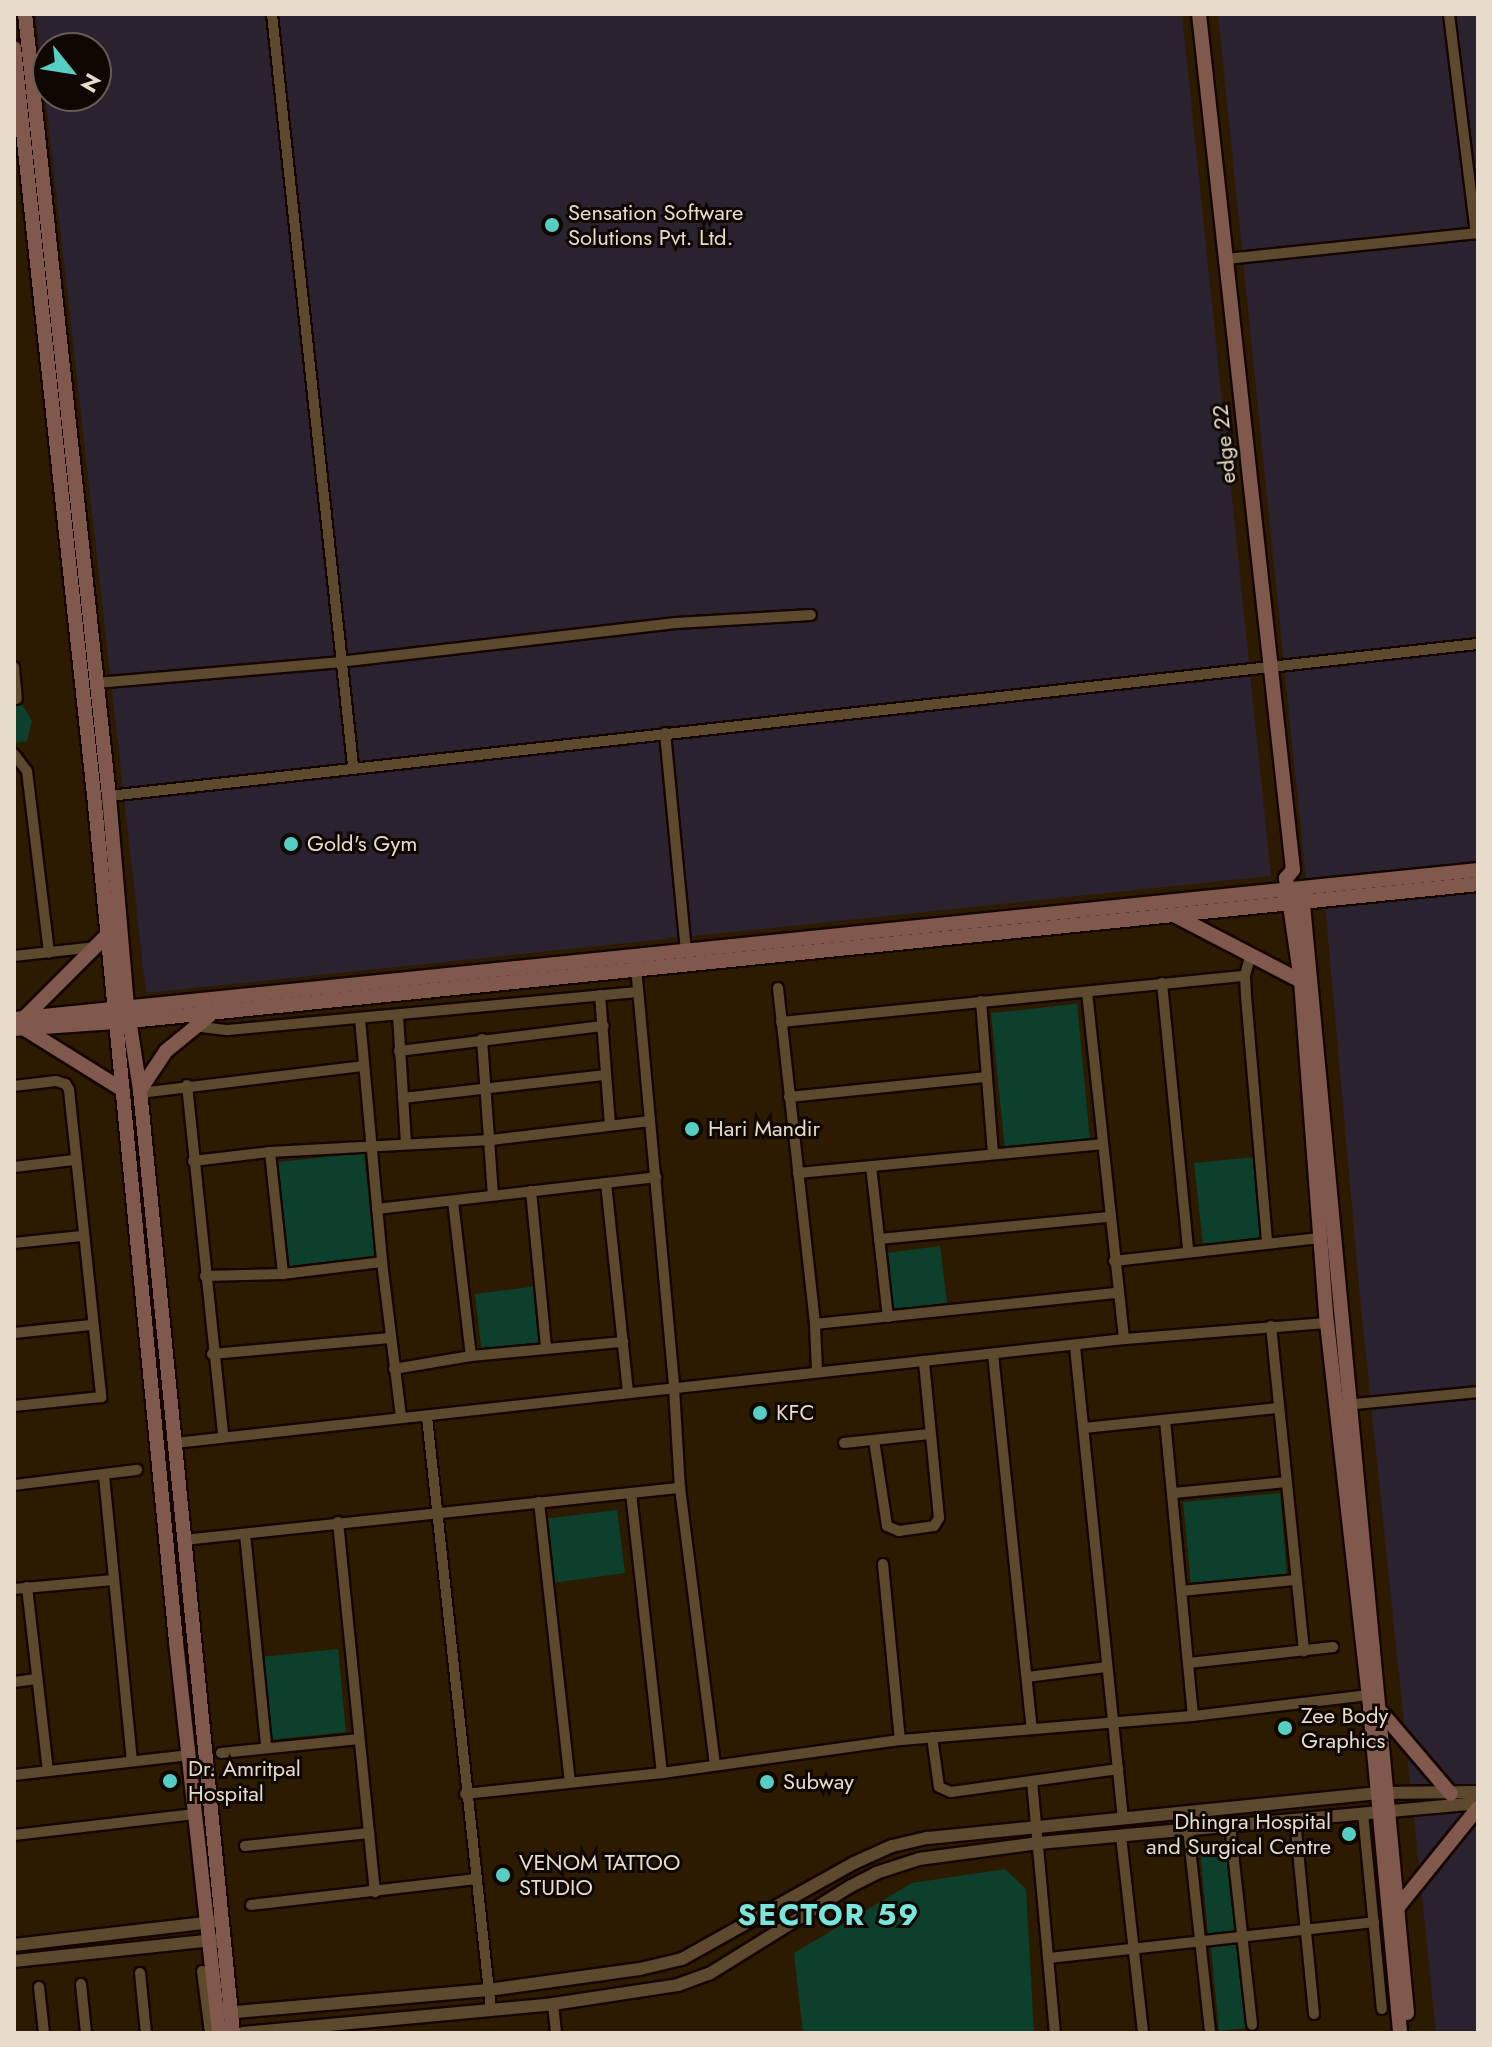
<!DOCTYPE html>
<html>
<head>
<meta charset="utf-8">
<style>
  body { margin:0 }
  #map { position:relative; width:1492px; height:2047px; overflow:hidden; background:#2c1b01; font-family:Jost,sans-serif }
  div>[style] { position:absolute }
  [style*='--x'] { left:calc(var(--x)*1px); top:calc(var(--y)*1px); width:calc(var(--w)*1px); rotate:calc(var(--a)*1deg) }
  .industrial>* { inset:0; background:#2b2230 }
  .green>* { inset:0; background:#0c402c }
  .roads { filter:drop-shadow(2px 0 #140500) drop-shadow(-2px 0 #140500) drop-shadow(0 2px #140500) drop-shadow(0 -2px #140500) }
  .minor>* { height:10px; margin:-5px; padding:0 5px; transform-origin:5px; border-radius:5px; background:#5d492e }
  .tertiary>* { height:12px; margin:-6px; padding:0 6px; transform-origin:6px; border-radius:6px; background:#5d492e }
  .secondary>* { height:14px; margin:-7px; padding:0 7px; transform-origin:7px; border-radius:7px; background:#81584c }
  .dots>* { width:22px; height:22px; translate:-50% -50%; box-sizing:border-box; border:4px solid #0f0701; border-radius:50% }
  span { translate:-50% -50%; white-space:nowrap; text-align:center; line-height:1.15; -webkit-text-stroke:6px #0f0701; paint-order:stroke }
  .poi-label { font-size:22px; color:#e7dbcc }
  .left { translate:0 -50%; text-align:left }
  .right { translate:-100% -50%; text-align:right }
  .street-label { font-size:22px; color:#e7dbcc }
  .district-label { font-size:30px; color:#7be5db; font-weight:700; letter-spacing:2px }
  .frame { position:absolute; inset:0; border:16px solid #e7dbcc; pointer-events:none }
  .north { position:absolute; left:32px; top:32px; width:80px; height:80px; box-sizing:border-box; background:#0f0701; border:2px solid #655c52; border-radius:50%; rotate:120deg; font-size:22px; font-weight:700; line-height:32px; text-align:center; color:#e7dbcc }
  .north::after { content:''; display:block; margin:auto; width:28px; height:36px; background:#56cec4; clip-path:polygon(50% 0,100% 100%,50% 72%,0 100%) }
</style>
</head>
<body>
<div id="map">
  <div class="industrial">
    <div style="clip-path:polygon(evenodd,36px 14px,1182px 14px,1271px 876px,146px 993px,36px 14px,48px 48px,96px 48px,96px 96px,48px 96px,48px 48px)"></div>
    <div style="clip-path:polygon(1218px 14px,1478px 14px,1478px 862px,1306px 880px)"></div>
    <div style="clip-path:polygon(1478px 892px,1478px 2033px,1436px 2033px,1360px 1297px,1325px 904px)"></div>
  </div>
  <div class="green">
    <div style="clip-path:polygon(14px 703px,21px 703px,32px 721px,27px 741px,14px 743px)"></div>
    <div style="clip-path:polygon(1077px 1004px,1090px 1140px,1005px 1149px,991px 1013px)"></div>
    <div style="clip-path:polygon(364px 1153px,375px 1258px,289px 1267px,278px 1162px)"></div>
    <div style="clip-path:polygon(1254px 1157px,1263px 1238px,1203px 1245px,1194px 1163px)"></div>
    <div style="clip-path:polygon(940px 1246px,947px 1303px,894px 1310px,887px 1253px)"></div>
    <div style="clip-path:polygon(537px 1286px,544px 1346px,482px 1354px,475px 1294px)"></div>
    <div style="clip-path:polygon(1280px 1493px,1287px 1575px,1191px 1584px,1183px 1502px)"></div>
    <div style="clip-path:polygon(617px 1510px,625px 1573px,552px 1583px,544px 1519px)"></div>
    <div style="clip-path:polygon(338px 1649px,346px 1732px,269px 1740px,261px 1657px)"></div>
    <div style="clip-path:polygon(1228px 1847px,1236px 1931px,1208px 1934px,1200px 1850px)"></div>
    <div style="clip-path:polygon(1005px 1869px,1026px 1889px,1034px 2033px,803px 2033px,794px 1953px,912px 1883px)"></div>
    <div style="clip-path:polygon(1239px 1944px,1247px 2028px,1219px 2031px,1211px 1947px)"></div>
  </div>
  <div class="roads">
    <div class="minor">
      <div style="--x:272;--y:14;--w:756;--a:83.85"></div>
      <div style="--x:1449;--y:14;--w:221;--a:83"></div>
      <div style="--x:1226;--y:259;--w:253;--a:-5.9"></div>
      <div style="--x:14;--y:667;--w:32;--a:85"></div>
      <div style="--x:96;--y:683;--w:244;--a:-4.9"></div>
      <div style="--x:339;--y:662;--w:339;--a:-6.6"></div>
      <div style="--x:676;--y:623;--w:135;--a:-3.4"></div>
      <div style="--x:665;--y:733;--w:219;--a:84.5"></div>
      <div style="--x:14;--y:754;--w:21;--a:53"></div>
      <div style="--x:27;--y:771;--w:183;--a:83.1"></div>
      <div style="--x:109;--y:796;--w:1377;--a:-6.34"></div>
      <div style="--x:14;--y:956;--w:81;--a:-6.3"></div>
      <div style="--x:1250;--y:957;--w:20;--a:105"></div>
      <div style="--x:1245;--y:976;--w:20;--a:87"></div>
      <div style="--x:1246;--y:996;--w:247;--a:85.1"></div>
      <div style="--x:636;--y:967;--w:423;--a:84.8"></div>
      <div style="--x:674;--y:1388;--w:100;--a:86.6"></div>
      <div style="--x:680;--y:1488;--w:278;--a:82.8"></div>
      <div style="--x:1162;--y:983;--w:268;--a:84.4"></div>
      <div style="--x:778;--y:988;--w:338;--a:83.7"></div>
      <div style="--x:815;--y:1324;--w:48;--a:87.6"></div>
      <div style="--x:1087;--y:992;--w:349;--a:83.9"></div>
      <div style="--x:600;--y:995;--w:130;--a:85.6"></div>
      <div style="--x:981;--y:1001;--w:151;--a:85.5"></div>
      <div style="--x:398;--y:1016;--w:128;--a:86.4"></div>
      <div style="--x:360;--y:1019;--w:244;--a:84.8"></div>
      <div style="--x:382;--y:1262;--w:156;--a:83"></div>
      <div style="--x:781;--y:1022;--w:466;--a:-5.7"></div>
      <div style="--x:193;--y:1026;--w:35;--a:7"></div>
      <div style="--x:228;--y:1030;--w:411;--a:-5.3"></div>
      <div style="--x:482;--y:1039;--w:156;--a:86"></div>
      <div style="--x:399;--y:1051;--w:206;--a:-7"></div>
      <div style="--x:187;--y:1085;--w:352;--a:84.1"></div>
      <div style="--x:14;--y:1086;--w:42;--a:-6.8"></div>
      <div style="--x:56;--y:1081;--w:10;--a:17"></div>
      <div style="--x:66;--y:1084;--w:7;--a:63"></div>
      <div style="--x:69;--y:1090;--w:309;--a:84"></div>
      <div style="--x:101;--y:1397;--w:87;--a:174.1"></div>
      <div style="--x:140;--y:1093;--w:224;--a:-6.9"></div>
      <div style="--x:789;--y:1097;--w:199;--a:-5.8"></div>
      <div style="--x:403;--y:1098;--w:204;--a:-6.5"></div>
      <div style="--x:270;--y:1152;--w:123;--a:83.9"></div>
      <div style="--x:193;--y:1161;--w:78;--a:-6.7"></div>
      <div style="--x:270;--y:1152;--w:221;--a:-3.1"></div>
      <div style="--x:491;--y:1140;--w:160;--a:-6.8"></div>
      <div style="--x:871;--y:1166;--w:152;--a:83.6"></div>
      <div style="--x:14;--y:1167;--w:60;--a:-6.7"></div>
      <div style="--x:798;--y:1173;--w:305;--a:-5.4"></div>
      <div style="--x:606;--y:1183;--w:211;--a:84"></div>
      <div style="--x:531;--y:1191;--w:158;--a:84.5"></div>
      <div style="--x:453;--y:1201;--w:156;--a:83.4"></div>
      <div style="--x:377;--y:1209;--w:281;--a:-6.5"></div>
      <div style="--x:879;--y:1239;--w:231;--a:-5.5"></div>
      <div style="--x:14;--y:1243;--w:68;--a:-5.9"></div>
      <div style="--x:1114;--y:1261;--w:207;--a:-6.4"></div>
      <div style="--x:205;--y:1276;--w:78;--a:-1.5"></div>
      <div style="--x:283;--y:1274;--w:100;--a:-6.9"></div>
      <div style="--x:815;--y:1324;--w:304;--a:-5.9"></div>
      <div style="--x:1271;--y:1326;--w:327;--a:84.2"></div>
      <div style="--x:14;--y:1333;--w:77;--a:-5.9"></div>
      <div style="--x:1075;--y:1347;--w:472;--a:84.2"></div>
      <div style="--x:212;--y:1354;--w:179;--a:-5.1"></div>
      <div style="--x:993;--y:1354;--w:377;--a:84.1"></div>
      <div style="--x:394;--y:1369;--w:78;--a:-9.6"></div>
      <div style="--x:471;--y:1356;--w:153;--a:-5.3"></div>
      <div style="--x:1345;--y:1405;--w:134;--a:-5.6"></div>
      <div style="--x:427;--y:1417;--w:596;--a:83.84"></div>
      <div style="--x:1165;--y:1420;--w:297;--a:84.6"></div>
      <div style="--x:1084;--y:1428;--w:196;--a:-5.9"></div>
      <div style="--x:874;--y:1440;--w:87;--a:81.4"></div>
      <div style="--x:887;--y:1526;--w:13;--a:23"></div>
      <div style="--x:899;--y:1531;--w:35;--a:-8"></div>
      <div style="--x:934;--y:1526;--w:9;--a:-58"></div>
      <div style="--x:939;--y:1518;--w:158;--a:-95.5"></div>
      <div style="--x:175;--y:1443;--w:955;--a:-6.25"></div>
      <div style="--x:1124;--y:1339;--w:204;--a:-4.5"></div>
      <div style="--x:844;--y:1443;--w:86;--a:-6"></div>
      <div style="--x:104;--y:1476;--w:286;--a:84.4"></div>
      <div style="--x:14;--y:1485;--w:124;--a:-7"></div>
      <div style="--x:631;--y:1493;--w:282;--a:83.7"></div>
      <div style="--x:1174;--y:1493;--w:113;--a:-5.6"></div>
      <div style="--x:539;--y:1502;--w:281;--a:83.7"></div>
      <div style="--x:338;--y:1522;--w:372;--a:84.3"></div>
      <div style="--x:245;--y:1534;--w:213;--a:84.3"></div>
      <div style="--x:184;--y:1540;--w:499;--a:-6"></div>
      <div style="--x:883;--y:1564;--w:177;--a:84.5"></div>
      <div style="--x:27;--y:1587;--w:185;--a:83.5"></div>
      <div style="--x:14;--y:1589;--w:99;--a:-5.2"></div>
      <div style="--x:1181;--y:1591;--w:116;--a:-5.5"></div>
      <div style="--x:1189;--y:1663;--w:145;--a:-6.3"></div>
      <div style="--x:1027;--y:1677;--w:80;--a:-7.2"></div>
      <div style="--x:14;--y:1682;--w:22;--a:-8"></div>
      <div style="--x:932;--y:1737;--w:50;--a:82"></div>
      <div style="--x:939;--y:1787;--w:13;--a:23"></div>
      <div style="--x:951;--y:1792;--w:169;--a:-7.8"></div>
      <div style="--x:221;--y:1753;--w:139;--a:-5.8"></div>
      <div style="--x:14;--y:1775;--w:168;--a:-6.5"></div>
      <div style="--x:1032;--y:1781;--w:253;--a:84.8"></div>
      <div style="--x:465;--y:1794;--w:198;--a:-6.1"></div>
      <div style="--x:662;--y:1773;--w:240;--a:-7.9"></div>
      <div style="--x:900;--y:1740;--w:294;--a:-4.7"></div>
      <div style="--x:1193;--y:1716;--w:176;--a:-6.8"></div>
      <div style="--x:1363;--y:1813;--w:197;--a:84.5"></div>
      <div style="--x:1295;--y:1820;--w:195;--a:84.4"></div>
      <div style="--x:1230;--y:1825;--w:201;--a:83.7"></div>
      <div style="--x:1188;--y:1829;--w:205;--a:83.8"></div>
      <div style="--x:14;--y:1835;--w:182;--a:-6.6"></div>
      <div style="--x:1121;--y:1836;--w:198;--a:83.6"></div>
      <div style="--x:245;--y:1846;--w:125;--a:-6"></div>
      <div style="--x:251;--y:1905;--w:226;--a:-6.6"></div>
      <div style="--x:1049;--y:1958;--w:327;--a:-6.3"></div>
      <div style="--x:202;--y:1971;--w:63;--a:82.6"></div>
      <div style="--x:140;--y:1973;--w:60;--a:84.3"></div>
      <div style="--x:81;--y:1984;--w:49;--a:84.2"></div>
      <div style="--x:39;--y:1987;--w:46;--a:83.8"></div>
      <div style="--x:553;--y:2004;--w:29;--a:84"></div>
    </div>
    <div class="tertiary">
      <div style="--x:14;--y:1945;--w:201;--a:-6.6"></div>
      <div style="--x:14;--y:1961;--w:202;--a:-6"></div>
      <div style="--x:224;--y:2013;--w:265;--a:-5"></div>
      <div style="--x:488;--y:1990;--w:153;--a:-7.9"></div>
      <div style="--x:640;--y:1969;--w:43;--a:-13.4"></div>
      <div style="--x:682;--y:1959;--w:197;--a:-29.2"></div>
      <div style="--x:854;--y:1863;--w:42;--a:-24.1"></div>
      <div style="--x:892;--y:1846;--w:37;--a:-13"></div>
      <div style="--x:928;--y:1838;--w:450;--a:-5.7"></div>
      <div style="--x:1376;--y:1793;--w:102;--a:-0.6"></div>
      <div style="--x:243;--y:2033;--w:311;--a:-5.3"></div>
      <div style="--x:553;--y:2004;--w:126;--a:-8.6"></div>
      <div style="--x:678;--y:1985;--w:33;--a:-20"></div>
      <div style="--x:709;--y:1974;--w:167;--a:-31.8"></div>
      <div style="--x:851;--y:1886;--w:28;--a:-27"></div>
      <div style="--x:876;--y:1873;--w:45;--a:-18"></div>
      <div style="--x:919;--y:1859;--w:121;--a:-7.6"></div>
      <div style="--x:1039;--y:1843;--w:441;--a:-5.2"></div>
    </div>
    <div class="secondary">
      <div style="--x:25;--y:14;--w:786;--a:83.87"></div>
      <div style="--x:109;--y:796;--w:211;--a:85.1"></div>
      <div style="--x:127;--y:1006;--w:85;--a:81.2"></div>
      <div style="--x:140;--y:1090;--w:948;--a:84.37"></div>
      <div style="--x:1199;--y:14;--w:861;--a:83.73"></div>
      <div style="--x:14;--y:48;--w:761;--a:83.89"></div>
      <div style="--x:95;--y:805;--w:841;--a:84.47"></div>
      <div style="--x:176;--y:1642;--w:393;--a:83.7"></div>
      <div style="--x:1293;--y:870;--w:11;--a:131"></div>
      <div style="--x:1286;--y:878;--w:104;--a:81.7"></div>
      <div style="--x:1301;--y:981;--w:343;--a:85.7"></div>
      <div style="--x:1327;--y:1323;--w:387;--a:83.6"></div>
      <div style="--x:1370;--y:1708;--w:326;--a:84.7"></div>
      <div style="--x:1302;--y:894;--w:1124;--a:84.64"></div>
      <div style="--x:1174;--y:915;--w:143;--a:27.5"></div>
      <div style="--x:25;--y:1017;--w:115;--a:-45"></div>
      <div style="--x:14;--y:1019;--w:1472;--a:-5.81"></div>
      <div style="--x:14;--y:1029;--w:116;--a:-3.9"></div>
      <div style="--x:130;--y:1021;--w:1355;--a:-5.8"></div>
      <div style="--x:25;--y:1029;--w:115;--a:31.9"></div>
      <div style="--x:140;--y:1090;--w:47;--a:-56.3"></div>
      <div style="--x:166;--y:1051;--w:57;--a:-39.3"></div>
      <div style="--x:1382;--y:1713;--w:106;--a:49.6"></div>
      <div style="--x:1398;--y:1907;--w:127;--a:-51.1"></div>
    </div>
  </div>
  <div class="dots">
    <div style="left:552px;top:225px;background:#56cec4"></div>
    <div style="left:291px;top:844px;background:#56cec4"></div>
    <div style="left:692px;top:1129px;background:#56cec4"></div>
    <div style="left:760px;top:1413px;background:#56cec4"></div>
    <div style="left:1285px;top:1728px;background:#56cec4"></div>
    <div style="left:170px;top:1781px;background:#56cec4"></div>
    <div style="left:767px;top:1782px;background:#56cec4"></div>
    <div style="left:1349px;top:1834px;background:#56cec4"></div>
    <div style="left:503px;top:1875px;background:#56cec4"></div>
  </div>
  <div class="poi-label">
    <span class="left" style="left:568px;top:225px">Sensation Software<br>Solutions Pvt. Ltd.</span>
    <span class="left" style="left:307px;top:844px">Gold's Gym</span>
    <span class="left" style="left:708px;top:1129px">Hari Mandir</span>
    <span class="left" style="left:776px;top:1413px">KFC</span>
    <span class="left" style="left:1301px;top:1728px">Zee Body<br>Graphics</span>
    <span class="left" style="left:188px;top:1781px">Dr. Amritpal<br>Hospital</span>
    <span class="left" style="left:783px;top:1782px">Subway</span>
    <span class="right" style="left:1331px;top:1834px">Dhingra Hospital<br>and Surgical Centre</span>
    <span class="left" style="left:519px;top:1875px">VENOM TATTOO<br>STUDIO</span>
  </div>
  <div class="street-label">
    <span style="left:1224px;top:444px;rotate:-96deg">edge 22</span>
  </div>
  <div class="district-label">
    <span style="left:829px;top:1915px">SECTOR 59</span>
  </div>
  <div class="frame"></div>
  <div class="north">N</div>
</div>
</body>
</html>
